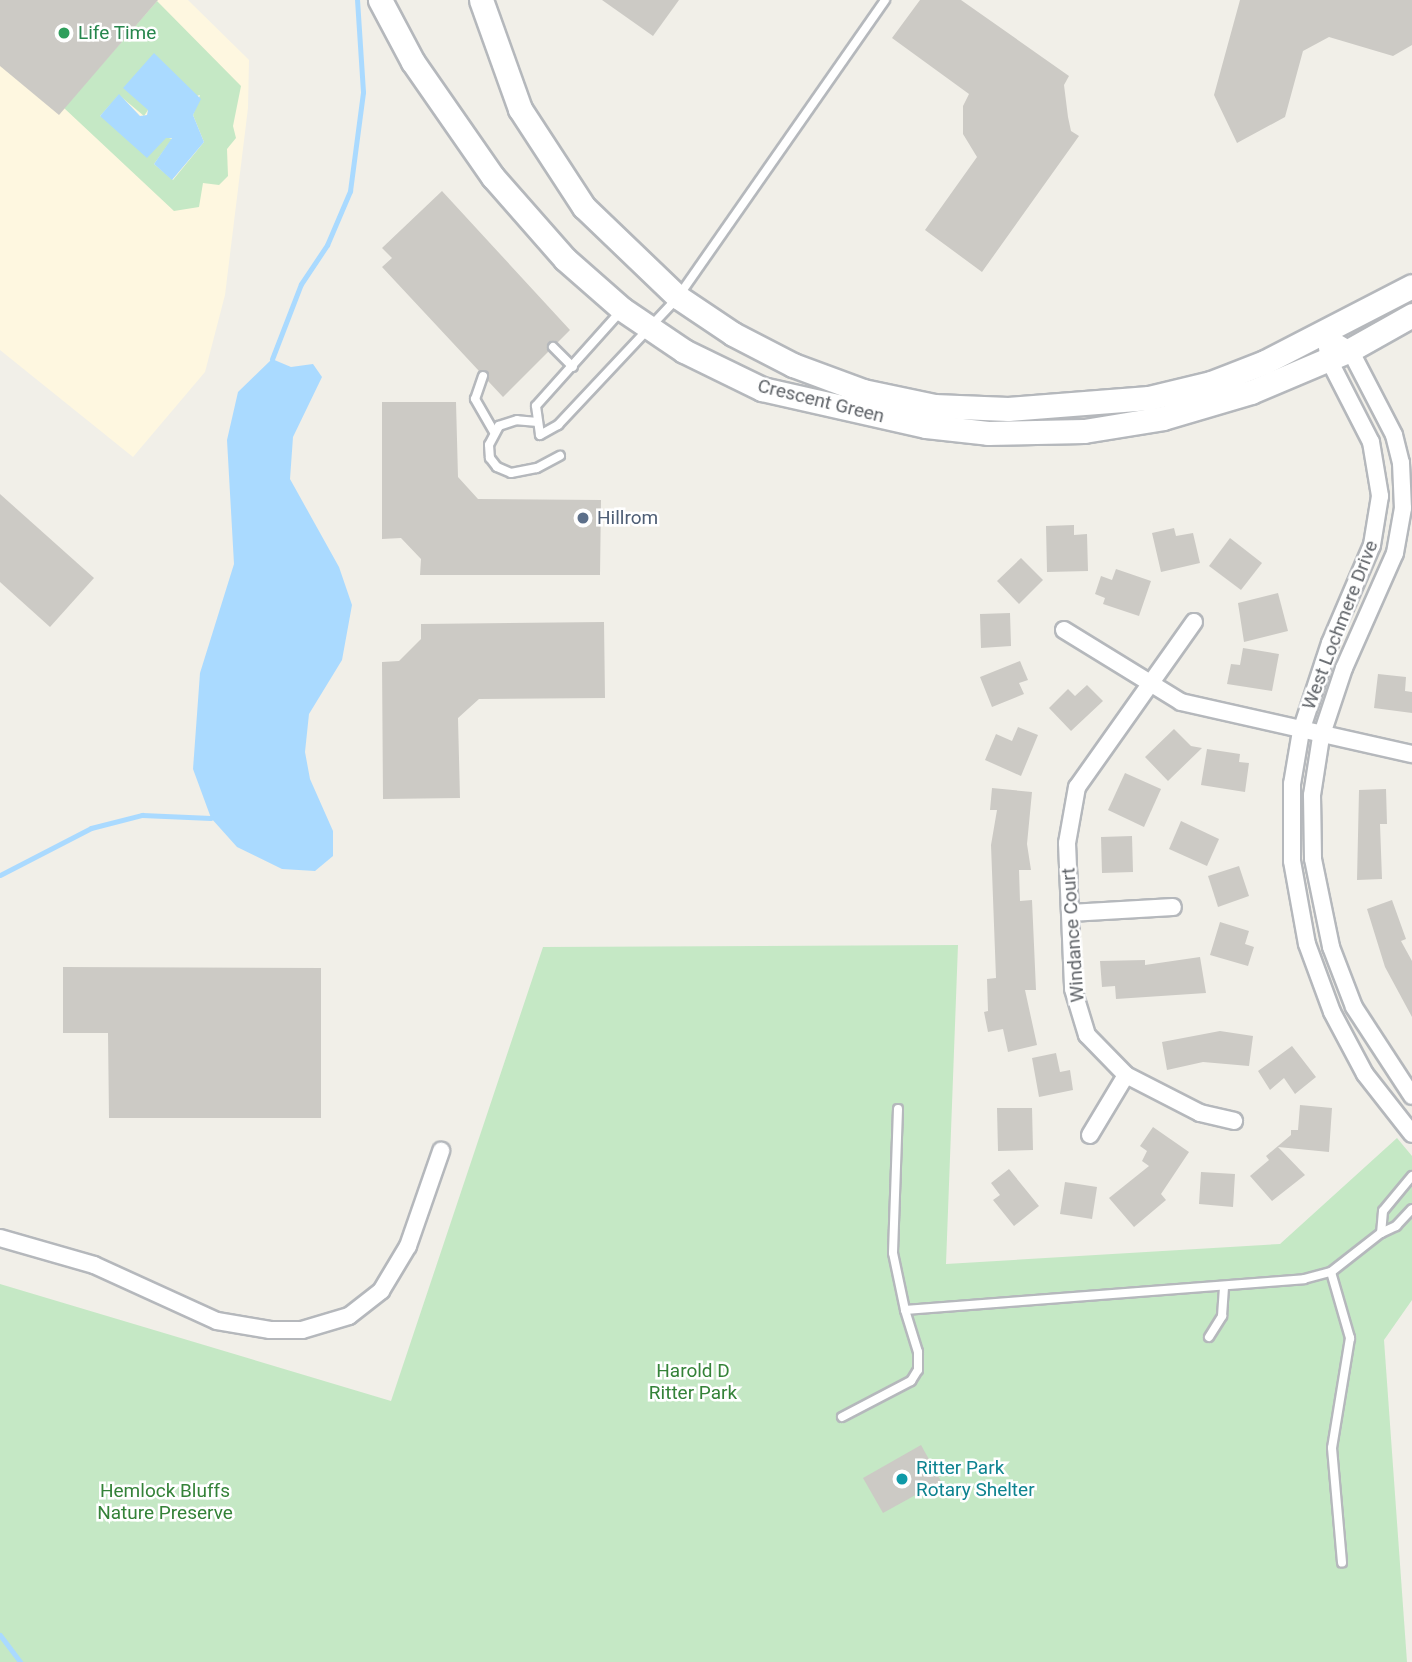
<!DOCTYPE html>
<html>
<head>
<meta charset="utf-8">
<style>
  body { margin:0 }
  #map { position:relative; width:1412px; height:1662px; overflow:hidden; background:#f1efe8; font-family:Roboto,sans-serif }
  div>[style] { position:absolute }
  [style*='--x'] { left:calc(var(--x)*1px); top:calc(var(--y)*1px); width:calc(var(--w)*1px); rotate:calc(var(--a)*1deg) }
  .commercial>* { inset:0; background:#fef7e0 }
  .green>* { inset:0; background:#c5e8c5 }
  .water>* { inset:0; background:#aadaff }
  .stream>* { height:5px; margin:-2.5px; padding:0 2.5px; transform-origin:2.5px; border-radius:2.5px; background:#aadaff }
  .building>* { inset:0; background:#cccac5 }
  .roads { filter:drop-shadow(2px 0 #b5b8bc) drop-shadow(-2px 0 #b5b8bc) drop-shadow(0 2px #b5b8bc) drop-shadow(0 -2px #b5b8bc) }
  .lane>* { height:8px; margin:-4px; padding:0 4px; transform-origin:4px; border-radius:4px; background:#fff }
  .street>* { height:16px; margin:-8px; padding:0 8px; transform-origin:8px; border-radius:8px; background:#fff }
  .secondary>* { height:23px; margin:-11.5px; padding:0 11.5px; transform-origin:11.5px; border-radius:11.5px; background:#fff }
  .dots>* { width:19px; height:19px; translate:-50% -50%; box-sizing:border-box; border:4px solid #fff; border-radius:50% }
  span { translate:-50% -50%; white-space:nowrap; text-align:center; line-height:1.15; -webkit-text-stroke:5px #fff; paint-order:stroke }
  .leisure-label { font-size:19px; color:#27864d }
  .left { translate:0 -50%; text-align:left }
  .street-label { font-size:19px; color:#5f6368 }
  .service-label { font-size:19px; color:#4e5e75 }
  .park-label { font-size:19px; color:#348238 }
  .culture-label { font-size:19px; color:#0d838f }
</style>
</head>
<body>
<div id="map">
  <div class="commercial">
    <div style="clip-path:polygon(0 0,188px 0,249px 60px,248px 108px,225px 295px,205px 372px,133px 457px,0 350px)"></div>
  </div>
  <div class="green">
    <div style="clip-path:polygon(evenodd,157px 1px,241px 86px,233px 126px,236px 138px,227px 149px,228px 176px,219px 185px,203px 183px,199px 207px,174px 211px,64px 108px,157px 1px,119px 95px,144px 116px,148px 110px,200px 95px,193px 115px,204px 142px,173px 180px,154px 164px,172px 139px,100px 116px,119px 95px)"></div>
    <div style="clip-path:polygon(958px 945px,946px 1264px,1280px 1244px,1397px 1138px,1412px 1156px,1412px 1300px,1384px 1340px,1407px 1662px,0 1662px,0 1284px,391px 1401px,543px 947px)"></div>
  </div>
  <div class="water">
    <div style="clip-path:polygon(154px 53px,201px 99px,193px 115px,204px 142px,172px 180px,154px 164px,172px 138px,166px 138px,147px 158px,100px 116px,119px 94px,140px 116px,147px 115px,148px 110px,123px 88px)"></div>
    <div style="clip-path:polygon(272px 359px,291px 367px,313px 364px,322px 377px,293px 437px,290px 479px,339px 567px,352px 605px,342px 660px,309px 714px,305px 752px,310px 779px,333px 831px,333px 856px,315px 871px,282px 869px,237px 847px,211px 818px,193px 769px,200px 673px,234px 564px,227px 440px,238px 392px)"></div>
  </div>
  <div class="stream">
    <div style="--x:272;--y:359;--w:80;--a:-68.9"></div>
    <div style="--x:301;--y:284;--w:47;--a:-56.3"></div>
    <div style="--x:327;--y:245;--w:59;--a:-66.9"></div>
    <div style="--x:350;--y:191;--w:100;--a:-82.5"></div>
    <div style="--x:363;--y:92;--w:92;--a:-93.7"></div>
    <div style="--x:0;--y:875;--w:102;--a:-27.3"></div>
    <div style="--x:91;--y:828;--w:53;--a:-14.3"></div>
    <div style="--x:142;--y:815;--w:69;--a:2.5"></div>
    <div style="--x:0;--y:1635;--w:34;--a:53"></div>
  </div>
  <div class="building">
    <div style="clip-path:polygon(0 0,158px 0,59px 115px,0 66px)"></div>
    <div style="clip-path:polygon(602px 0,679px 0,653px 36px)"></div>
    <div style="clip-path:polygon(920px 0,961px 0,1069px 76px,1064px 85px,1068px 117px,1071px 131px,1079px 136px,982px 272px,925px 230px,977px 157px,963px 134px,963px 106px,969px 94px,892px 38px)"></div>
    <div style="clip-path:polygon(1240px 0,1412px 0,1412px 45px,1393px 56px,1329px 37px,1303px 51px,1285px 117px,1237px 143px,1214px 95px)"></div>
    <div style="clip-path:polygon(442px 191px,570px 330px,558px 342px,548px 343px,548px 352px,503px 397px,488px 381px,487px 371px,479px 371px,382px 267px,392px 258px,382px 248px)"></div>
    <div style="clip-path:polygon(382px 402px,456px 402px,458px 477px,478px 499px,601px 500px,600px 575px,420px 575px,421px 559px,401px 538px,382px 539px)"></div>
    <div style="clip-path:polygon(0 494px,94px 578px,50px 627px,0 582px)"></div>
    <div style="clip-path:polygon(1074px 525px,1074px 535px,1087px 534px,1088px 571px,1047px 572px,1046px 526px)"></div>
    <div style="clip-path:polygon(1174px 528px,1176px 536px,1193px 533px,1200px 563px,1161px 572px,1152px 533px)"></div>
    <div style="clip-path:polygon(1230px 538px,1262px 563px,1241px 590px,1209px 566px)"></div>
    <div style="clip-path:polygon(1021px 558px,1043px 580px,1019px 604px,997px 581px)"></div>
    <div style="clip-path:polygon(1116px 569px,1151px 581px,1139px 616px,1103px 604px,1105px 598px,1095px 594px,1101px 576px,1112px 580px)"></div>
    <div style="clip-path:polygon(1278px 593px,1288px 631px,1244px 642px,1238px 603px)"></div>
    <div style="clip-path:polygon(1010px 613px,1011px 646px,981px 648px,980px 614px)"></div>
    <div style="clip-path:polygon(604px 622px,605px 698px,479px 699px,458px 718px,460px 798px,383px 799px,382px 662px,399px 661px,421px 639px,421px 624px)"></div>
    <div style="clip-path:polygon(1243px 648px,1279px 654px,1272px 691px,1227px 684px,1231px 664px,1240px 665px)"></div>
    <div style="clip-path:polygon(1020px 661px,1028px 680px,1019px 683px,1024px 694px,992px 707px,980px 677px)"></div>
    <div style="clip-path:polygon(1378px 674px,1406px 677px,1405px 691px,1412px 692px,1412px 713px,1374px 708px)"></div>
    <div style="clip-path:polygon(1087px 685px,1103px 701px,1071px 731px,1049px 708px,1068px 689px,1075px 696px)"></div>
    <div style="clip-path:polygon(1018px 727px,1038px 735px,1021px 776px,985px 760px,996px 734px,1012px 741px)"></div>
    <div style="clip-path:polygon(1174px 729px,1191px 746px,1202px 748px,1168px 781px,1145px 757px)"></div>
    <div style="clip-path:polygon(1207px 749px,1240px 754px,1239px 762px,1249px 763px,1245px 792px,1201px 785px)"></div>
    <div style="clip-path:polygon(1125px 773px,1161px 789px,1144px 827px,1108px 810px)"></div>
    <div style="clip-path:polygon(992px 788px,1032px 792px,1027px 844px,1031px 870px,1019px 870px,1020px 901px,1032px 900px,1036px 990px,1025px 990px,1037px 1045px,1008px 1052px,1003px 1029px,988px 1032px,984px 1012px,988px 1011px,987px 979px,996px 978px,991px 845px,997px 810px,990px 810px)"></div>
    <div style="clip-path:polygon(1386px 789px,1387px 824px,1380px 824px,1382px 879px,1357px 880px,1359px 790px)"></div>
    <div style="clip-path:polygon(1181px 821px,1219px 839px,1207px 866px,1169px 849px)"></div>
    <div style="clip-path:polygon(1132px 836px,1133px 872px,1102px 873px,1101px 837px)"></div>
    <div style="clip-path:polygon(1239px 866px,1249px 896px,1218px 907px,1208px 876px)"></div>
    <div style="clip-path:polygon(1392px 900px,1406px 939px,1401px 941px,1412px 961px,1412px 1017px,1385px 967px,1367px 909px)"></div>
    <div style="clip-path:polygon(1220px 922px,1249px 931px,1245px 944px,1254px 947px,1248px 966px,1210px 955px)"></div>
    <div style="clip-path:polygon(1200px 957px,1206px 993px,1116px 999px,1115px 986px,1102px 987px,1100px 961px,1145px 960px,1145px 965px)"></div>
    <div style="clip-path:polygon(63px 967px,321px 968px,321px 1118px,109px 1118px,108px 1033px,63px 1033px)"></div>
    <div style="clip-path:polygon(1220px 1031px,1253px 1036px,1249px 1066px,1203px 1062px,1167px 1070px,1162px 1042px)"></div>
    <div style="clip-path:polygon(1292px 1046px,1316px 1077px,1295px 1094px,1284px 1078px,1270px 1090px,1258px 1071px)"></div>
    <div style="clip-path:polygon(1056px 1053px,1060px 1072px,1070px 1070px,1073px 1090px,1039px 1097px,1032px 1058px)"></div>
    <div style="clip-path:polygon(1300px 1105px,1332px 1108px,1329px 1152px,1278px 1147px,1305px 1175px,1272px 1201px,1250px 1176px,1269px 1160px,1266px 1156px,1291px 1135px,1291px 1130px,1298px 1130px)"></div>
    <div style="clip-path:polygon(997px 1108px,1032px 1108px,1033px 1150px,998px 1151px)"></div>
    <div style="clip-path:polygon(1153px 1127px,1189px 1152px,1161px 1194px,1166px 1200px,1134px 1227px,1109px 1198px,1149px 1166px,1142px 1161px,1147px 1151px,1140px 1146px)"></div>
    <div style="clip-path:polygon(1009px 1169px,1039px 1206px,1014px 1226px,993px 1200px,1000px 1195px,991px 1183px)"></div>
    <div style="clip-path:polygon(1201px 1172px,1235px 1174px,1233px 1207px,1199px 1204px)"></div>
    <div style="clip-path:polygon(1065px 1182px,1097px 1187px,1092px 1219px,1060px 1214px)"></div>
    <div style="clip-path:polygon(921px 1445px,941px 1481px,883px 1513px,863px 1478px)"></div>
  </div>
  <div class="roads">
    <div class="lane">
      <div style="--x:620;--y:312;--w:126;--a:131.8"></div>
      <div style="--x:536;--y:406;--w:29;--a:82"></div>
      <div style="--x:540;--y:435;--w:21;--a:-29"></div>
      <div style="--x:558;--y:425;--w:175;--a:-46.8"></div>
      <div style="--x:678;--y:297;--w:362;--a:-55.1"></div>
      <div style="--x:553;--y:347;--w:28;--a:45"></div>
      <div style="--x:483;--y:376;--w:24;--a:109"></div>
      <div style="--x:475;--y:399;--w:38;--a:60"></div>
      <div style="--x:538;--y:422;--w:21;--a:-175"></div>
      <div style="--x:517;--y:420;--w:19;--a:162"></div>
      <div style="--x:499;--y:426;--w:21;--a:118"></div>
      <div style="--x:489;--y:445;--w:13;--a:86"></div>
      <div style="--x:490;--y:458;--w:11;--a:52"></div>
      <div style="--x:497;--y:467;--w:15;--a:23"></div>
      <div style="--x:511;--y:473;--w:26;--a:-11"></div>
      <div style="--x:537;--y:468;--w:26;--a:-28"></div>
      <div style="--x:898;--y:1109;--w:144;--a:92"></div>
      <div style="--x:893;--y:1253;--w:58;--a:78.1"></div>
      <div style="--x:905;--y:1310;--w:400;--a:-4.4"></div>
      <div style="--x:1304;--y:1279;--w:28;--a:-15"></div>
      <div style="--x:1331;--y:1272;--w:63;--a:-38"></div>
      <div style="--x:1412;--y:1176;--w:45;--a:129.6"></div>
      <div style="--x:1383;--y:1211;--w:22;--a:95"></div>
      <div style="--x:1381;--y:1233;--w:17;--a:-25"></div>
      <div style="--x:1396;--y:1226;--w:23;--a:-47"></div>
      <div style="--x:1331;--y:1272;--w:69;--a:73.9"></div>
      <div style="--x:1350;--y:1338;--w:111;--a:99.3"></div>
      <div style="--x:1332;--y:1448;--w:115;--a:85"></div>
      <div style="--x:1209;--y:1337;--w:25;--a:-58"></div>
      <div style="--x:1222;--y:1316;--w:30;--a:-86"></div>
      <div style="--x:842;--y:1417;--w:78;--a:-27.6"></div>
      <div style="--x:911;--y:1381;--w:13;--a:-58"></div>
      <div style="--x:918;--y:1370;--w:18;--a:-90"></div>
      <div style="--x:918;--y:1352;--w:44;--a:-107.2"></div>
    </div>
    <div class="street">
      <div style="--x:1325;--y:335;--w:25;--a:81"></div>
      <div style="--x:1329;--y:360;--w:92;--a:62.9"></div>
      <div style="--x:1371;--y:442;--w:55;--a:80.5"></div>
      <div style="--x:1380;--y:496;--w:50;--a:99.3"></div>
      <div style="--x:1372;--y:545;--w:107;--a:113.2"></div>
      <div style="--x:1330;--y:643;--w:93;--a:108.2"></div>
      <div style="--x:1301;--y:731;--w:54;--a:99.6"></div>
      <div style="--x:1292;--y:784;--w:77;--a:90"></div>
      <div style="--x:1292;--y:861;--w:84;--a:79.8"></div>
      <div style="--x:1307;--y:944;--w:72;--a:69.8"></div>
      <div style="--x:1332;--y:1012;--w:70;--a:62"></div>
      <div style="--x:1365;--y:1074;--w:76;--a:51.9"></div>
      <div style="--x:1325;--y:335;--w:29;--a:31"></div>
      <div style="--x:1350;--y:350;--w:96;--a:62.6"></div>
      <div style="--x:1394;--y:435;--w:29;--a:76"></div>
      <div style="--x:1401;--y:463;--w:45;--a:87.5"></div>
      <div style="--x:1403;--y:508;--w:46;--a:100.1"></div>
      <div style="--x:1395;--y:553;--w:126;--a:113.9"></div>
      <div style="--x:1344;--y:668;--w:73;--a:108.4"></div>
      <div style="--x:1321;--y:737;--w:59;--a:98.8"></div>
      <div style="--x:1312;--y:795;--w:64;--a:89.1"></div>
      <div style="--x:1313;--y:859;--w:90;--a:78.4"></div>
      <div style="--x:1331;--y:947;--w:64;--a:69"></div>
      <div style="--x:1354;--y:1007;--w:106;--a:56.9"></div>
      <div style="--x:1194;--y:622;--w:202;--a:125.3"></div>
      <div style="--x:1077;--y:787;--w:57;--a:100.1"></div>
      <div style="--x:1067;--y:843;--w:146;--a:87.6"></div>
      <div style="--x:1073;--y:989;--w:48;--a:73.1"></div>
      <div style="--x:1087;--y:1035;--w:56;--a:45.7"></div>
      <div style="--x:1126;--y:1075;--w:83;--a:27.2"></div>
      <div style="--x:1200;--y:1113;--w:35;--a:13"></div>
      <div style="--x:1064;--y:630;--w:137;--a:31.6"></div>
      <div style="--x:1181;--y:702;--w:237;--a:12.7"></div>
      <div style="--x:1070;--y:913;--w:103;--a:-3.3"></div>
      <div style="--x:1090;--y:1135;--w:70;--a:-59"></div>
      <div style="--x:0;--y:1238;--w:98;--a:16"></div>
      <div style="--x:94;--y:1265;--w:135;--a:24.5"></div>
      <div style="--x:217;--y:1321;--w:54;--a:9.6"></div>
      <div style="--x:270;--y:1330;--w:32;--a:0"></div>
      <div style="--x:302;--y:1330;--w:49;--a:-16.6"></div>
      <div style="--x:349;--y:1316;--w:41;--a:-38"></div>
      <div style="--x:381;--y:1291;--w:52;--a:-59"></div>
      <div style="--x:408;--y:1246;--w:101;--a:-70.8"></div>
    </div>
    <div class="secondary">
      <div style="--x:380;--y:0;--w:70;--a:62"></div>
      <div style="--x:413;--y:62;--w:140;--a:55.2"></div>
      <div style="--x:493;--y:177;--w:109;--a:48.7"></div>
      <div style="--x:565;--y:259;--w:76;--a:41.3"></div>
      <div style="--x:622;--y:309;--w:75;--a:34.1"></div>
      <div style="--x:684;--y:351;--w:87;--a:26"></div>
      <div style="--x:762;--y:389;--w:168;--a:12.7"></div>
      <div style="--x:926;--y:426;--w:62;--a:6.4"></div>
      <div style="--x:988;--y:433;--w:96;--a:-1.2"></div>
      <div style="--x:1084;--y:431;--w:80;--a:-9.3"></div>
      <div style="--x:1163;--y:418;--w:92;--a:-16.5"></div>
      <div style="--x:1251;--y:392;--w:108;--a:-23"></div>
      <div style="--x:1350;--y:350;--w:71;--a:-29.4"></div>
      <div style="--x:481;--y:0;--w:116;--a:70.3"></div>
      <div style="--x:520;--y:109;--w:117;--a:56.9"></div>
      <div style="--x:584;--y:207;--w:130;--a:43.8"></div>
      <div style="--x:678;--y:297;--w:66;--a:33.9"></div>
      <div style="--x:733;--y:334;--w:68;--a:27.3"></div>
      <div style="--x:793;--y:365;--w:75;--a:20.4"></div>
      <div style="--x:863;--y:391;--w:73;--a:11.9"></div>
      <div style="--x:934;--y:406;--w:74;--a:2.3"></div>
      <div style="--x:1008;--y:409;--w:141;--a:-4.5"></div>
      <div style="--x:1149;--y:398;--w:64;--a:-13.6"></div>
      <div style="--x:1211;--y:383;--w:58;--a:-21.3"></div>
      <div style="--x:1265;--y:362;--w:165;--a:-27.3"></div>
    </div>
  </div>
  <div class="dots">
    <div style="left:64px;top:33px;background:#2e9e5b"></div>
    <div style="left:583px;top:518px;background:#5c6f8a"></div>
    <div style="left:902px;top:1479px;background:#0f9aa8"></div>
  </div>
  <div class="leisure-label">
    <span class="left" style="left:78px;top:33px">Life Time</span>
  </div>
  <div class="street-label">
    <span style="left:821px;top:401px;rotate:14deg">Crescent Green</span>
    <span style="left:1340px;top:625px;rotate:-69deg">West Lochmere Drive</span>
    <span style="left:1073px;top:935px;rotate:-94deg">Windance Court</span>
  </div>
  <div class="service-label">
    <span class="left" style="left:597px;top:518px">Hillrom</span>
  </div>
  <div class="park-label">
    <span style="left:693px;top:1382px">Harold D<br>Ritter Park</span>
    <span style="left:165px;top:1502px">Hemlock Bluffs<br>Nature Preserve</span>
  </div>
  <div class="culture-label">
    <span class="left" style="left:916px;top:1479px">Ritter Park<br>Rotary Shelter</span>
  </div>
</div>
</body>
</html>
